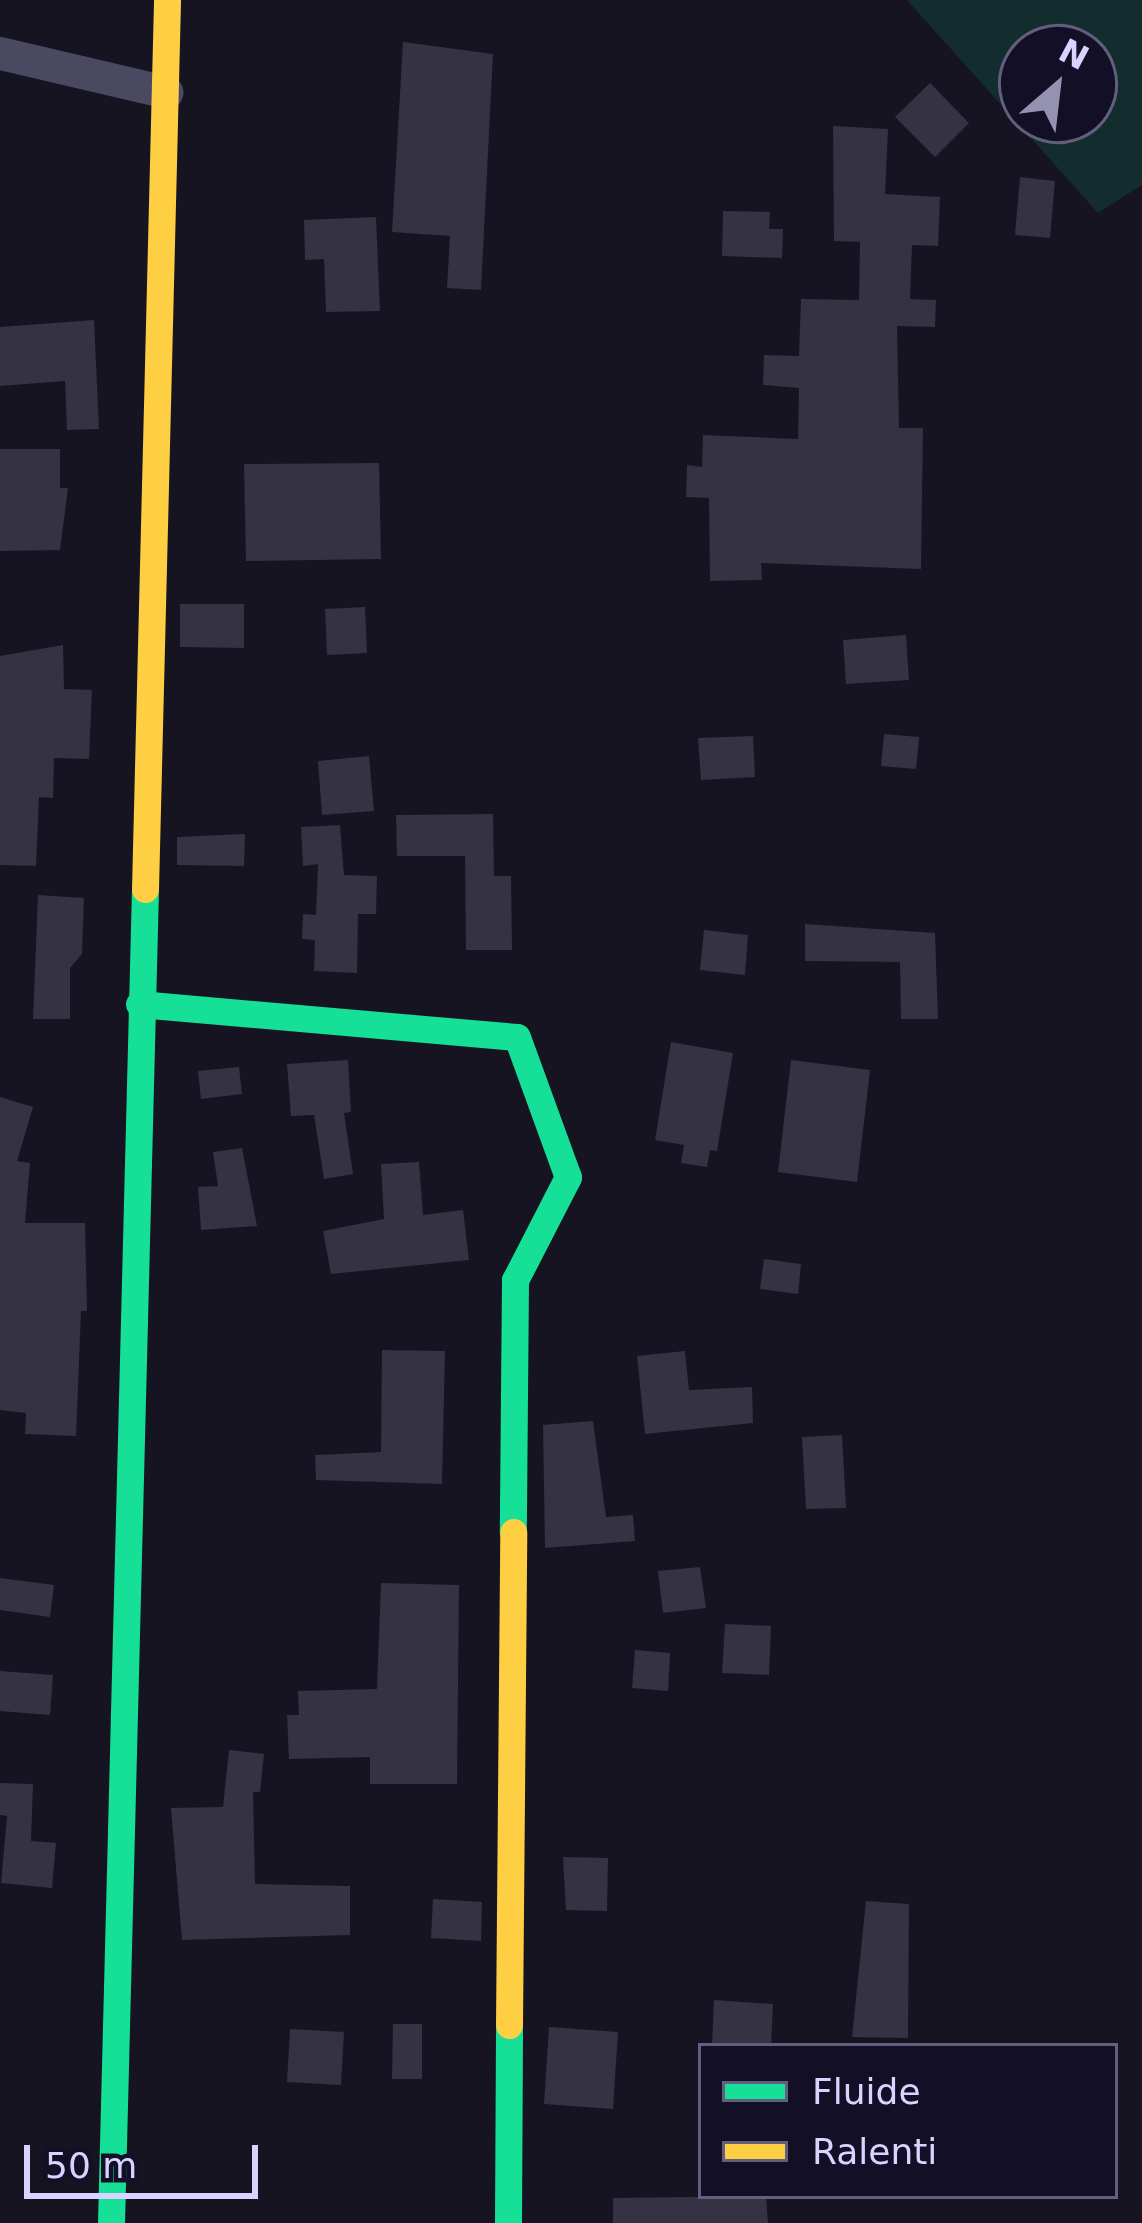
<!DOCTYPE html>
<html>
<head>
<meta charset="utf-8">
<style>
  body { margin:0 }
  #map { position:relative; width:1142px; height:2223px; overflow:hidden; background:#161421; font-family:"DejaVu Sans",sans-serif }
  div>[style] { position:absolute }
  [style*='--x'] { left:calc(var(--x)*1px); top:calc(var(--y)*1px); width:calc(var(--w)*1px); rotate:calc(var(--a)*1deg) }
  .green>* { inset:0; background:#132c2d }
  .building>* { inset:0; background:#343243 }
  .street>* { height:33px; margin:-16.5px; padding:0 16.5px; transform-origin:16.5px; border-radius:16.5px; background:#4a4962 }
  .fast>* { height:27px; margin:-13.5px; padding:0 13.5px; transform-origin:13.5px; border-radius:13.5px; background:#16e098 }
  .slow>* { height:27px; margin:-13.5px; padding:0 13.5px; transform-origin:13.5px; border-radius:13.5px; background:#ffcf43 }
  span { translate:-50% -50%; white-space:nowrap; text-align:center; line-height:1.15; -webkit-text-stroke:12px #130f26; paint-order:stroke }
  .legend { position:absolute; left:698px; top:2043px; width:420px; height:156px; box-sizing:border-box; background:#130f26; border:3px solid #625e7d; margin:0; padding:15px 21px; list-style:none; font-size:36px; color:#d9d4ff }
  .legend li { display:flex; align-items:center; gap:24px; height:60px }
  .legend b { width:60px; border:3px solid #625e7d }
  .north { position:absolute; left:998px; top:24px; width:120px; height:120px; box-sizing:border-box; background:#130f26; border:3px solid #625e7d; border-radius:50%; rotate:28deg; font-size:33px; font-weight:700; line-height:48px; text-align:center; color:#d9d4ff }
  .north::after { content:''; display:block; margin:auto; width:42px; height:54px; background:#9591b1; clip-path:polygon(50% 0,100% 100%,50% 72%,0 100%) }
  .scale { position:absolute; left:24px; top:2145px; width:234px; height:54px; box-sizing:border-box; border:6px solid #d9d4ff; border-top:0; padding-left:15px; font-size:36px; line-height:42px; white-space:nowrap; color:#d9d4ff; -webkit-text-stroke:9px #130f26; paint-order:stroke }
</style>
</head>
<body>
<div id="map">
  <div class="green">
    <div style="clip-path:polygon(evenodd,907px 0,1142px 0,1142px 185px,1098px 213px,907px 0,1022px 48px,1094px 48px,1094px 120px,1022px 120px,1022px 48px)"></div>
  </div>
  <div class="building">
    <div style="clip-path:polygon(403px 42px,493px 54px,481px 290px,447px 288px,450px 236px,392px 232px)"></div>
    <div style="clip-path:polygon(930px 83px,969px 123px,935px 157px,895px 117px)"></div>
    <div style="clip-path:polygon(833px 126px,888px 129px,885px 194px,940px 197px,938px 246px,912px 245px,910px 299px,936px 300px,935px 327px,897px 326px,899px 428px,923px 428px,921px 569px,761px 563px,762px 580px,710px 581px,709px 498px,686px 497px,687px 465px,702px 467px,703px 435px,798px 439px,799px 388px,763px 385px,764px 355px,799px 356px,801px 299px,859px 300px,860px 242px,834px 241px)"></div>
    <div style="clip-path:polygon(1020px 177px,1055px 181px,1050px 238px,1015px 235px)"></div>
    <div style="clip-path:polygon(723px 211px,770px 212px,769px 229px,783px 229px,782px 258px,722px 256px)"></div>
    <div style="clip-path:polygon(376px 217px,380px 311px,326px 312px,324px 259px,305px 260px,304px 220px)"></div>
    <div style="clip-path:polygon(94px 320px,99px 429px,67px 430px,65px 381px,0 386px,0 327px)"></div>
    <div style="clip-path:polygon(0 449px,60px 449px,60px 488px,68px 488px,60px 550px,0 551px)"></div>
    <div style="clip-path:polygon(379px 463px,381px 559px,246px 561px,244px 464px)"></div>
    <div style="clip-path:polygon(180px 604px,244px 604px,244px 648px,180px 647px)"></div>
    <div style="clip-path:polygon(365px 607px,367px 653px,327px 655px,325px 609px)"></div>
    <div style="clip-path:polygon(906px 635px,909px 680px,846px 684px,843px 640px)"></div>
    <div style="clip-path:polygon(63px 645px,64px 689px,92px 690px,89px 759px,54px 758px,53px 798px,39px 797px,36px 866px,0 865px,0 656px)"></div>
    <div style="clip-path:polygon(884px 734px,919px 737px,916px 769px,881px 766px)"></div>
    <div style="clip-path:polygon(753px 736px,755px 777px,701px 780px,698px 738px)"></div>
    <div style="clip-path:polygon(369px 756px,374px 811px,322px 815px,318px 761px)"></div>
    <div style="clip-path:polygon(493px 814px,494px 876px,511px 876px,512px 950px,466px 950px,465px 856px,397px 856px,396px 815px)"></div>
    <div style="clip-path:polygon(340px 825px,344px 875px,377px 876px,376px 914px,358px 914px,357px 973px,314px 971px,315px 940px,302px 939px,303px 914px,316px 915px,318px 864px,303px 866px,301px 827px)"></div>
    <div style="clip-path:polygon(245px 834px,244px 866px,177px 865px,177px 837px)"></div>
    <div style="clip-path:polygon(38px 895px,84px 898px,82px 954px,70px 968px,70px 1019px,33px 1019px)"></div>
    <div style="clip-path:polygon(805px 924px,935px 933px,938px 1019px,901px 1019px,900px 962px,805px 961px)"></div>
    <div style="clip-path:polygon(704px 930px,748px 935px,745px 975px,700px 970px)"></div>
    <div style="clip-path:polygon(671px 1042px,733px 1053px,717px 1151px,710px 1150px,707px 1167px,681px 1163px,684px 1145px,655px 1140px)"></div>
    <div style="clip-path:polygon(348px 1060px,351px 1112px,344px 1113px,353px 1174px,324px 1179px,314px 1115px,291px 1116px,287px 1064px)"></div>
    <div style="clip-path:polygon(791px 1060px,870px 1070px,857px 1182px,778px 1172px)"></div>
    <div style="clip-path:polygon(239px 1067px,242px 1094px,201px 1099px,198px 1071px)"></div>
    <div style="clip-path:polygon(0 1097px,33px 1107px,17px 1161px,30px 1163px,25px 1223px,85px 1223px,87px 1311px,81px 1311px,76px 1436px,25px 1434px,26px 1413px,0 1410px)"></div>
    <div style="clip-path:polygon(242px 1148px,257px 1226px,201px 1230px,198px 1187px,218px 1186px,213px 1152px)"></div>
    <div style="clip-path:polygon(419px 1162px,423px 1215px,463px 1210px,469px 1260px,331px 1274px,323px 1231px,384px 1219px,381px 1164px)"></div>
    <div style="clip-path:polygon(764px 1259px,801px 1264px,798px 1294px,760px 1289px)"></div>
    <div style="clip-path:polygon(382px 1350px,445px 1351px,442px 1484px,316px 1480px,315px 1455px,381px 1452px)"></div>
    <div style="clip-path:polygon(685px 1351px,689px 1390px,752px 1387px,753px 1423px,645px 1434px,637px 1356px)"></div>
    <div style="clip-path:polygon(593px 1421px,606px 1517px,633px 1515px,635px 1541px,545px 1548px,543px 1425px)"></div>
    <div style="clip-path:polygon(842px 1435px,846px 1508px,806px 1509px,802px 1437px)"></div>
    <div style="clip-path:polygon(700px 1567px,706px 1608px,663px 1613px,658px 1571px)"></div>
    <div style="clip-path:polygon(0 1578px,54px 1585px,50px 1617px,0 1610px)"></div>
    <div style="clip-path:polygon(381px 1583px,459px 1585px,457px 1784px,370px 1784px,370px 1757px,289px 1759px,287px 1715px,299px 1715px,298px 1691px,377px 1689px)"></div>
    <div style="clip-path:polygon(725px 1624px,771px 1626px,769px 1675px,722px 1673px)"></div>
    <div style="clip-path:polygon(635px 1650px,670px 1653px,668px 1691px,632px 1688px)"></div>
    <div style="clip-path:polygon(0 1671px,53px 1675px,50px 1715px,0 1711px)"></div>
    <div style="clip-path:polygon(229px 1750px,264px 1754px,260px 1792px,253px 1792px,255px 1884px,350px 1886px,350px 1935px,182px 1940px,171px 1808px,223px 1807px)"></div>
    <div style="clip-path:polygon(0 1783px,33px 1784px,31px 1841px,56px 1843px,52px 1888px,1px 1883px,7px 1816px,0 1815px)"></div>
    <div style="clip-path:polygon(563px 1857px,608px 1858px,607px 1911px,566px 1910px)"></div>
    <div style="clip-path:polygon(433px 1899px,482px 1902px,481px 1941px,431px 1938px)"></div>
    <div style="clip-path:polygon(866px 1901px,909px 1904px,908px 2038px,852px 2037px)"></div>
    <div style="clip-path:polygon(714px 2000px,773px 2004px,771px 2046px,712px 2046px)"></div>
    <div style="clip-path:polygon(393px 2024px,422px 2024px,422px 2079px,392px 2079px)"></div>
    <div style="clip-path:polygon(549px 2027px,618px 2032px,613px 2109px,544px 2104px)"></div>
    <div style="clip-path:polygon(290px 2029px,344px 2032px,341px 2085px,287px 2082px)"></div>
    <div style="clip-path:polygon(766px 2196px,768px 2223px,613px 2223px,613px 2198px)"></div>
  </div>
  <div class="street">
    <div style="--x:0;--y:53;--w:171;--a:13.2"></div>
  </div>
  <div class="fast">
    <div style="--x:139;--y:1004;--w:379;--a:5"></div>
    <div style="--x:517;--y:1037;--w:149;--a:70"></div>
    <div style="--x:568;--y:1177;--w:116;--a:117.2"></div>
    <div style="--x:515;--y:1280;--w:252;--a:90.5"></div>
    <div style="--x:111;--y:2223;--w:1334;--a:-88.54"></div>
    <div style="--x:508;--y:2223;--w:198;--a:-89.7"></div>
  </div>
  <div class="slow">
    <div style="--x:145;--y:889;--w:889;--a:-88.58"></div>
    <div style="--x:509;--y:2025;--w:493;--a:-89.5"></div>
  </div>
  <ul class="legend">
  <li><b style="height:15px;background:#16e098"></b>Fluide</li>
  <li><b style="height:15px;background:#ffcf43"></b>Ralenti</li>
  </ul>
  <div class="north">N</div>
  <div class="scale">50 m</div>
</div>
</body>
</html>
